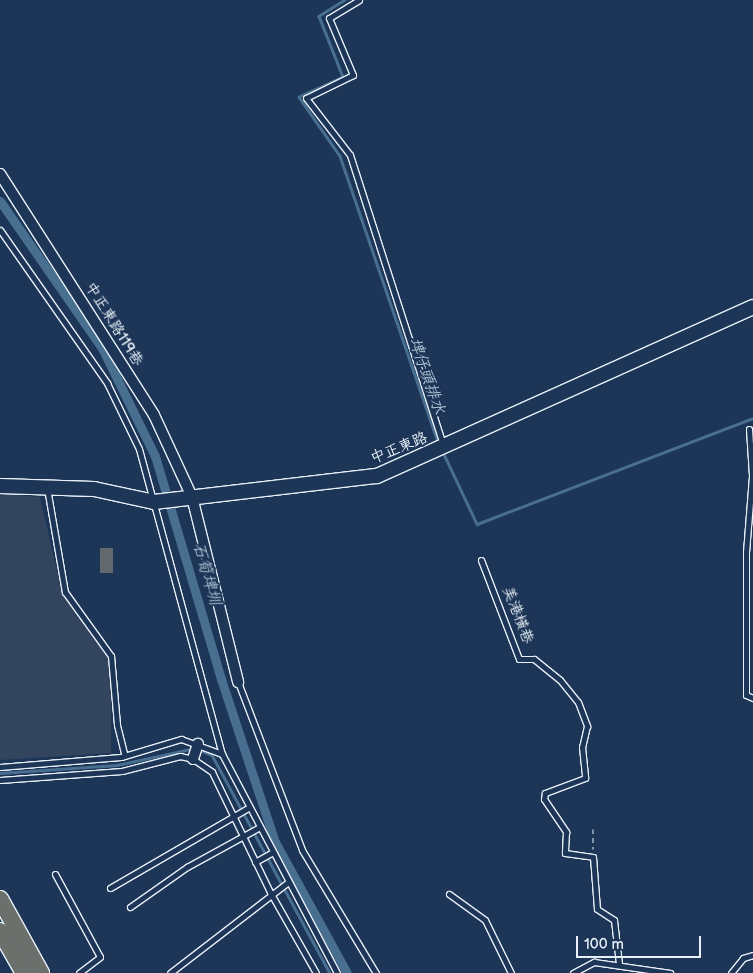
<!DOCTYPE html>
<html>
<head>
<meta charset="utf-8">
<style>
  body { margin:0 }
  #map { position:relative; width:753px; height:973px; overflow:hidden; background:#1d3557; font-family:"Balsamiq Sans","LXGW WenKai TC",sans-serif }
  div>[style] { position:absolute }
  [style*='--x'] { left:calc(var(--x)*1px); top:calc(var(--y)*1px); width:calc(var(--w)*1px); rotate:calc(var(--a)*1deg) }
  .built>* { inset:0; background:#32445e }
  .stream>* { height:2.5px; margin:-1.25px; padding:0 1.25px; transform-origin:1.25px; border-radius:1.25px; background:#486e90 }
  .canal>* { height:9px; margin:-4.5px; padding:0 4.5px; transform-origin:4.5px; border-radius:4.5px; background:#486e90 }
  .building>* { inset:0; background:#62686d }
  .path>* { height:1px; margin-top:-0.5px; transform-origin:0; background:repeating-linear-gradient(90deg,#e8f1f8 0 5px,transparent 0 9px) }
  .roads { filter:drop-shadow(1px 0 #e8f1f8) drop-shadow(-1px 0 #e8f1f8) drop-shadow(0 1px #e8f1f8) drop-shadow(0 -1px #e8f1f8) }
  .lane>* { height:5px; margin:-2.5px; padding:0 2.5px; transform-origin:2.5px; border-radius:2.5px; background:#1d3557 }
  .street>* { height:10px; margin:-5px; padding:0 5px; transform-origin:5px; border-radius:5px; background:#1d3557 }
  .secondary>* { height:14px; margin:-7px; padding:0 7px; transform-origin:7px; border-radius:7px; background:#1d3557 }
  .primary>* { height:16px; margin:-8px; padding:0 8px; transform-origin:8px; border-radius:8px; background:#6b706d }
  span { translate:-50% -50%; white-space:nowrap; text-align:center; line-height:1.15; -webkit-text-stroke:4px #1d3557; paint-order:stroke }
  .street-label { font-size:15px; color:#e8f1f8 }
  .water-label { font-size:16px; color:#b0c3d4; font-style:italic }
  .scale { position:absolute; left:576px; top:936px; width:125px; height:22px; box-sizing:border-box; border:2px solid #e8f1f8; border-top:0; padding-left:6px; font-size:15px; line-height:18px; white-space:nowrap; color:#e8f1f8; -webkit-text-stroke:4px #1d3557; paint-order:stroke }
</style>
</head>
<body>
<div id="map">
  <div class="built">
    <div style="clip-path:polygon(0 494px,40px 497px,61px 588px,111px 663px,111px 753px,0 760px)"></div>
  </div>
  <div class="stream">
    <div style="--x:345;--y:0;--w:31;--a:148"></div>
    <div style="--x:319;--y:16;--w:66;--a:68.5"></div>
    <div style="--x:343;--y:77;--w:48;--a:155.6"></div>
    <div style="--x:299;--y:97;--w:72;--a:55.2"></div>
    <div style="--x:340;--y:156;--w:302;--a:71.1"></div>
    <div style="--x:443;--y:452;--w:80;--a:64.7"></div>
    <div style="--x:477;--y:524;--w:296;--a:-21"></div>
    <div style="--x:200;--y:750;--w:13;--a:23"></div>
    <div style="--x:212;--y:755;--w:248;--a:61.6"></div>
    <div style="--x:0;--y:773;--w:117;--a:-3.9"></div>
    <div style="--x:117;--y:765;--w:80;--a:-12.3"></div>
  </div>
  <div class="canal">
    <div style="--x:0;--y:201;--w:181;--a:55.3"></div>
    <div style="--x:103;--y:350;--w:118;--a:63.9"></div>
    <div style="--x:155;--y:456;--w:233;--a:73.5"></div>
    <div style="--x:221;--y:679;--w:172;--a:71.7"></div>
    <div style="--x:275;--y:842;--w:149;--a:61.2"></div>
  </div>
  <div class="building">
    <div style="clip-path:polygon(100px 548px,113px 548px,113px 573px,100px 573px)"></div>
  </div>
  <div class="path">
    <div style="--x:593;--y:829;--w:20;--a:90"></div>
  </div>
  <div class="roads">
    <div class="lane">
      <div style="--x:359;--y:0;--w:35;--a:149"></div>
      <div style="--x:329;--y:18;--w:62;--a:67.2"></div>
      <div style="--x:353;--y:75;--w:52;--a:153.9"></div>
      <div style="--x:306;--y:98;--w:72;--a:52.3"></div>
      <div style="--x:350;--y:155;--w:304;--a:72.2"></div>
      <div style="--x:0;--y:230;--w:187;--a:55"></div>
      <div style="--x:107;--y:383;--w:73;--a:64.1"></div>
      <div style="--x:139;--y:449;--w:316;--a:74.8"></div>
      <div style="--x:222;--y:754;--w:247;--a:62.3"></div>
      <div style="--x:749;--y:429;--w:47;--a:86.3"></div>
      <div style="--x:752;--y:476;--w:76;--a:94.5"></div>
      <div style="--x:746;--y:552;--w:143;--a:90"></div>
      <div style="--x:746;--y:695;--w:8;--a:23"></div>
      <div style="--x:47;--y:488;--w:106;--a:80.2"></div>
      <div style="--x:65;--y:592;--w:79;--a:54.3"></div>
      <div style="--x:111;--y:656;--w:69;--a:85"></div>
      <div style="--x:117;--y:725;--w:30;--a:76"></div>
      <div style="--x:481;--y:560;--w:106;--a:69"></div>
      <div style="--x:519;--y:659;--w:15;--a:0"></div>
      <div style="--x:534;--y:659;--w:33;--a:39"></div>
      <div style="--x:560;--y:680;--w:28;--a:51"></div>
      <div style="--x:578;--y:702;--w:26;--a:69"></div>
      <div style="--x:587;--y:726;--w:22;--a:103"></div>
      <div style="--x:582;--y:747;--w:31;--a:84"></div>
      <div style="--x:585;--y:778;--w:43;--a:159.4"></div>
      <div style="--x:545;--y:793;--w:6;--a:99"></div>
      <div style="--x:544;--y:799;--w:40;--a:56"></div>
      <div style="--x:566;--y:832;--w:21;--a:93"></div>
      <div style="--x:565;--y:853;--w:28;--a:8"></div>
      <div style="--x:593;--y:857;--w:52;--a:85.6"></div>
      <div style="--x:597;--y:909;--w:20;--a:33"></div>
      <div style="--x:614;--y:920;--w:44;--a:83.5"></div>
      <div style="--x:238;--y:682;--w:180;--a:69.1"></div>
      <div style="--x:302;--y:850;--w:144;--a:59"></div>
      <div style="--x:0;--y:767;--w:121;--a:-4.7"></div>
      <div style="--x:121;--y:757;--w:63;--a:-16.7"></div>
      <div style="--x:181;--y:739;--w:44;--a:20.1"></div>
      <div style="--x:0;--y:780;--w:122;--a:-4.2"></div>
      <div style="--x:122;--y:771;--w:60;--a:-14.5"></div>
      <div style="--x:180;--y:756;--w:13;--a:13"></div>
      <div style="--x:193;--y:759;--w:23;--a:34"></div>
      <div style="--x:212;--y:772;--w:133;--a:64.2"></div>
      <div style="--x:270;--y:892;--w:93;--a:60.4"></div>
      <div style="--x:255;--y:862;--w:18;--a:-29"></div>
      <div style="--x:55;--y:874;--w:94;--a:61.5"></div>
      <div style="--x:100;--y:957;--w:26;--a:143"></div>
      <div style="--x:110;--y:888;--w:160;--a:-30.1"></div>
      <div style="--x:449;--y:894;--w:44;--a:35.8"></div>
      <div style="--x:485;--y:920;--w:59;--a:63.9"></div>
      <div style="--x:130;--y:907;--w:70;--a:-35.1"></div>
      <div style="--x:187;--y:867;--w:81;--a:-28.8"></div>
      <div style="--x:170;--y:973;--w:148;--a:-37.6"></div>
      <div style="--x:573;--y:973;--w:24;--a:-28"></div>
      <div style="--x:594;--y:962;--w:77;--a:8.2"></div>
      <div style="--x:731;--y:973;--w:19;--a:-51"></div>
      <div style="--x:743;--y:958;--w:10;--a:-17"></div>
    </div>
    <div class="street">
      <div style="--x:0;--y:174;--w:286;--a:57.4"></div>
      <div style="--x:154;--y:415;--w:90;--a:65.1"></div>
      <div style="--x:192;--y:497;--w:191;--a:76"></div>
      <div style="--x:193;--y:759;--w:16;--a:-72"></div>
    </div>
    <div class="secondary">
      <div style="--x:0;--y:486;--w:94;--a:1.8"></div>
      <div style="--x:94;--y:489;--w:61;--a:12.2"></div>
      <div style="--x:154;--y:502;--w:225;--a:-6.7"></div>
      <div style="--x:377;--y:476;--w:412;--a:-24.2"></div>
    </div>
    <div class="primary">
      <div style="--x:0;--y:899;--w:85;--a:61"></div>
      <div style="--x:0;--y:931;--w:48;--a:60.3"></div>
    </div>
  </div>
  <div class="street-label">
    <span style="left:114px;top:324px;rotate:58deg">中正東路119巷</span>
    <span style="left:399px;top:448px;rotate:-22deg">中正東路</span>
    <span style="left:518px;top:615px;rotate:69deg">美港橫巷</span>
  </div>
  <div class="water-label">
    <span style="left:426px;top:376px;rotate:71deg">埤仔頭排水</span>
    <span style="left:206px;top:574px;rotate:74deg">石筍埤圳</span>
  </div>
  <div class="scale">100 m</div>
</div>
</body>
</html>
